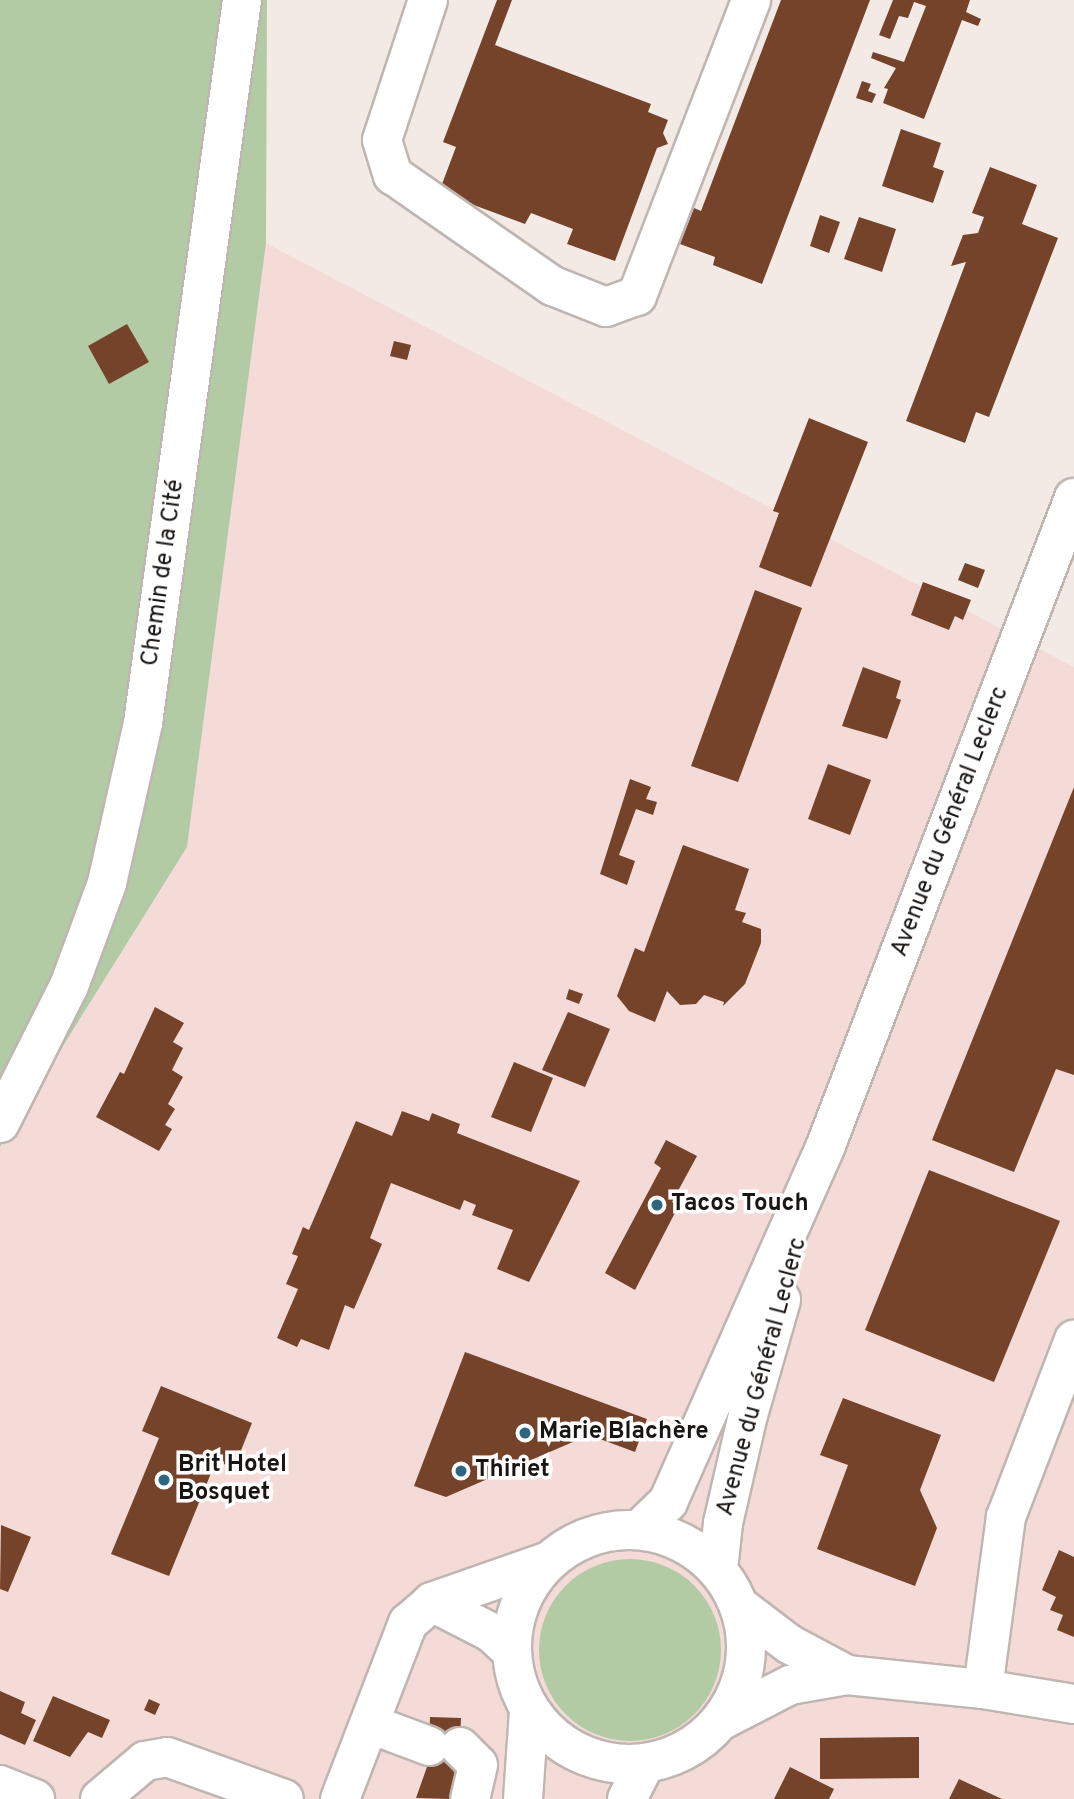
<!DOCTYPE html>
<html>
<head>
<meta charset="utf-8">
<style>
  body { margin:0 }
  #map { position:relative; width:1074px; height:1799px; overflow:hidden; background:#f3eae6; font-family:Overpass,sans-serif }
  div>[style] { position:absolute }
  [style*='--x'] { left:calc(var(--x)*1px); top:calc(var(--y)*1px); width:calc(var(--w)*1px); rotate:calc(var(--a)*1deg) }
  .commercial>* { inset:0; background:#f5dbd8 }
  .green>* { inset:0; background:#b3cba4 }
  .round { border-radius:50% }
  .building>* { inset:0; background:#74432a }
  .roads { filter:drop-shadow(2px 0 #bfb6b2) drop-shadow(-2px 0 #bfb6b2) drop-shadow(0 2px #bfb6b2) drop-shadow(0 -2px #bfb6b2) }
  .minor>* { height:38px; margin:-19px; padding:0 19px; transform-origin:19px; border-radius:19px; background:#fff }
  .major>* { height:38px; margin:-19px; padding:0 19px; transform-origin:19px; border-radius:19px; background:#fff }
  .major>.ring { margin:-19px; padding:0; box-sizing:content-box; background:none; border:38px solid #fff; border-radius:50% }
  .dots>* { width:19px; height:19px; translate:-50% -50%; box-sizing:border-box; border:4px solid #fff; border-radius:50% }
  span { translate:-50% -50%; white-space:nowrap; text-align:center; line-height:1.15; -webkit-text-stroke:7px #fff; paint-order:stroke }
  .street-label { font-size:24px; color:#181513 }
  .poi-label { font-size:24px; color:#181513; font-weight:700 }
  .left { translate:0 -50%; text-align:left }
</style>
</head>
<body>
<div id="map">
  <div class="commercial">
    <div style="clip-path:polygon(266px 243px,1074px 667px,1074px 1799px,0 1799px,0 1147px,187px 847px)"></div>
  </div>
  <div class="green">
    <div style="clip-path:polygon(0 0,267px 0,266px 243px,187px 847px,0 1147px)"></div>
    <div class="round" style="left:539px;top:1559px;width:182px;height:182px"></div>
  </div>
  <div class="building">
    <div style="clip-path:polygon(497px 0,512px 0,495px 45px,651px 104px,648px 112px,668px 120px,663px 133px,668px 144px,657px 148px,615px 261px,567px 244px,573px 229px,531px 213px,525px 224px,439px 192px,456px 147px,443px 142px)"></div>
    <div style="clip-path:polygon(781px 0,870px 0,762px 284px,713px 265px,715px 257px,680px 244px,694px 208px,701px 211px)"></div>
    <div style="clip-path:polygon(893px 0,970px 0,966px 12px,981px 19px,978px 26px,962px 20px,924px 119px,883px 103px,888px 89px,884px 88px,896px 68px,871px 58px,873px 52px,904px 62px,926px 6px,914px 2px,908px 18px,899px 16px,890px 39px,879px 35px)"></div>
    <div style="clip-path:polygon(862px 81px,871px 84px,868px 91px,876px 94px,872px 103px,856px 98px)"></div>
    <div style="clip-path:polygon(901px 129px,941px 143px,933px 167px,944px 171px,933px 203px,882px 186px)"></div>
    <div style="clip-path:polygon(990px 167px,1037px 185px,1022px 224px,1058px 238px,989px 417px,976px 412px,965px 443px,906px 421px,966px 262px,951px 266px,963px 235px,978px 233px,984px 217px,972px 213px)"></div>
    <div style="clip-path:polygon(820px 215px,840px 222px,829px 253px,810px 246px)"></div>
    <div style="clip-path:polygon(859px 217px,896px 229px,882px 272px,844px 259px)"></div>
    <div style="clip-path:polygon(127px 324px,149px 362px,109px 384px,88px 346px)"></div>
    <div style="clip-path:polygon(394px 341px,411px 345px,407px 360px,390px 356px)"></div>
    <div style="clip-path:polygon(809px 418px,868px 442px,811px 587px,759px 567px,779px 513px,773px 511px)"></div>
    <div style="clip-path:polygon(965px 563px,985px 570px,978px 588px,958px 580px)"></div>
    <div style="clip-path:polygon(923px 582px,971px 600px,963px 620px,955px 616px,949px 630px,911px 615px)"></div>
    <div style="clip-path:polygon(755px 590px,802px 608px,738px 782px,691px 766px)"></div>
    <div style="clip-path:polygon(863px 667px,901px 681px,896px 698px,901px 700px,887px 739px,842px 726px)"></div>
    <div style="clip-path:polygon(828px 764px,871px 780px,850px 835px,808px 819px)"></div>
    <div style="clip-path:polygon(630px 779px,651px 787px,646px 799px,657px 802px,653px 815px,636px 809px,619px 855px,635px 861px,627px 885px,600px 874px)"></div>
    <div style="clip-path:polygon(1074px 787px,1074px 1075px,1056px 1069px,1014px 1172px,932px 1140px)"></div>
    <div style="clip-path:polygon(683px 845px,749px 869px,735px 910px,746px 913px,742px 922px,761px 929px,761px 943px,745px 984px,723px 1006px,724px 1002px,704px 995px,696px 1004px,680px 1005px,667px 991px,655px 1022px,629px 1011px,617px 996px,635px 948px,644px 952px)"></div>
    <div style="clip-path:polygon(569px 989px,583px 994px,579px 1004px,566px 999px)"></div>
    <div style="clip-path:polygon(155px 1007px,184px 1023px,173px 1042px,183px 1048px,172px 1070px,183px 1077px,168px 1104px,175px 1109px,165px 1125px,172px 1129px,159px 1151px,96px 1117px,120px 1072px,124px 1074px)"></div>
    <div style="clip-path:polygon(568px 1012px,610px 1029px,585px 1087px,542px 1070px)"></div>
    <div style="clip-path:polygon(514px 1062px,553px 1078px,531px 1132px,491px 1117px)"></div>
    <div style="clip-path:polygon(402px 1111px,429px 1121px,432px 1113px,460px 1124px,457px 1133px,580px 1181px,529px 1282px,497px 1269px,513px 1230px,472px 1215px,476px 1205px,464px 1200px,460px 1210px,391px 1183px,370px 1238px,382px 1244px,354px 1309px,345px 1305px,329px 1350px,301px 1339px,297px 1347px,277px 1338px,298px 1289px,286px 1284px,298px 1256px,292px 1254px,303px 1227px,309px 1230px,356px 1121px,392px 1136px)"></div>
    <div style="clip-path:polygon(666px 1140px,697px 1156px,672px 1202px,679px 1205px,635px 1290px,605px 1273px,661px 1168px,654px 1163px)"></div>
    <div style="clip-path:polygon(929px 1170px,1060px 1221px,994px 1382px,865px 1330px)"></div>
    <div style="clip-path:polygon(465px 1352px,647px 1419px,635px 1452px,589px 1435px,446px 1497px,414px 1486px)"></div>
    <div style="clip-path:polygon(161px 1386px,252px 1423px,234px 1468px,216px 1461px,169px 1576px,111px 1554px,159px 1438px,142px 1431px)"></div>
    <div style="clip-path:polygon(843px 1398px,941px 1435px,920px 1490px,937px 1528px,915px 1586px,817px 1549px,848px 1465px,820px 1455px)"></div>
    <div style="clip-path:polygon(1px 1525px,31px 1537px,8px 1592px,0 1589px)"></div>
    <div style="clip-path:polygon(1059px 1550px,1074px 1557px,1074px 1637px,1057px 1630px,1063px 1615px,1050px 1610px,1056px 1597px,1042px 1590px)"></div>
    <div style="clip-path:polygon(0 1691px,25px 1702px,21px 1713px,36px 1720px,25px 1745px,0 1734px)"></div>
    <div style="clip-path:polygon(53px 1696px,110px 1720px,102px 1738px,88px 1732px,70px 1757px,33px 1741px)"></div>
    <div style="clip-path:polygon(149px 1699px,160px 1704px,155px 1715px,144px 1710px)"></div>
    <div style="clip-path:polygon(430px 1717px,461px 1718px,459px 1769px,449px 1799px,416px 1798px,428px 1764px)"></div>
    <div style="clip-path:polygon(919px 1737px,919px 1778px,820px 1779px,820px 1738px)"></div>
    <div style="clip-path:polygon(790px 1767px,834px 1789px,829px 1799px,774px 1799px)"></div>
    <div style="clip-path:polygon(959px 1779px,1002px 1799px,949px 1799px)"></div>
  </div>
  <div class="roads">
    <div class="minor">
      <div style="--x:428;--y:0;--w:147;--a:108.2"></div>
      <div style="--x:382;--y:140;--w:37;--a:73"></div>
      <div style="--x:393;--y:175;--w:195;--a:34.8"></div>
      <div style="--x:553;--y:286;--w:57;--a:21.6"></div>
      <div style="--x:606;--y:307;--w:33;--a:-20"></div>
      <div style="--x:637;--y:296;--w:317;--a:-68.9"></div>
      <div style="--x:0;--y:1123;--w:153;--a:-63.3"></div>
      <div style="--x:69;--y:986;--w:110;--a:-69.7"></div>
      <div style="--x:107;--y:883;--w:164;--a:-77.3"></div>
      <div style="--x:143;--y:723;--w:730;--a:-82.2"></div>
      <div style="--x:432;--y:1602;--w:68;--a:27.3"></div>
      <div style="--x:492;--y:1633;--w:26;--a:43"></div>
      <div style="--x:739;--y:1606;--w:63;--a:37.2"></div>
      <div style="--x:789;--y:1644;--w:66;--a:28.1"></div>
      <div style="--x:983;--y:1689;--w:174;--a:-82.4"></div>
      <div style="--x:1006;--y:1517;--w:190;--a:-69"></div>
      <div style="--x:720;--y:1721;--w:79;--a:-27.2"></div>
      <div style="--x:790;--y:1685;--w:58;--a:-10"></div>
      <div style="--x:847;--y:1675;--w:137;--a:5.9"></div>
      <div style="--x:983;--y:1689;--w:92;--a:9.4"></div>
      <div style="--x:370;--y:1724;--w:63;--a:20.4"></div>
      <div style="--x:460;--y:1747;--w:25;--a:45"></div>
      <div style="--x:478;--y:1765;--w:35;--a:103"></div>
      <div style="--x:0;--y:1785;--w:38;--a:22"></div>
      <div style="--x:100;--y:1799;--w:59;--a:-40.2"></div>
      <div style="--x:145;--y:1761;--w:22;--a:-10"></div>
      <div style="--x:167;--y:1757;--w:124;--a:19.7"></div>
      <div style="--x:340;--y:1799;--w:189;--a:-68.9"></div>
      <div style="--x:408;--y:1623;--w:32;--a:-41"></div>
      <div style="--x:432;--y:1602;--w:121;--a:-19.3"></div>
    </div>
    <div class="major">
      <div style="--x:640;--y:1529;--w:39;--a:-44"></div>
      <div style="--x:668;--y:1502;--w:390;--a:-66.1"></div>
      <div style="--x:826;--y:1145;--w:693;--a:-69.03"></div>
      <div class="ring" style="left:512px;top:1530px;width:196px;height:196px"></div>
      <div style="--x:718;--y:1570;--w:47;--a:-83.9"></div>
      <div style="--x:723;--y:1523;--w:111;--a:-77"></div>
      <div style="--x:748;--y:1415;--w:120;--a:-74"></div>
      <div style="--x:523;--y:1799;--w:89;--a:-86.1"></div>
      <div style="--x:627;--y:1799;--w:39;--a:-63"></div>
    </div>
  </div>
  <div class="dots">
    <div style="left:657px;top:1205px;background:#2e6580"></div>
    <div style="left:525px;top:1433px;background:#2e6580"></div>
    <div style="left:461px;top:1471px;background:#2e6580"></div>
    <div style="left:164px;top:1480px;background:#2e6580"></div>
  </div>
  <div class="street-label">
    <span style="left:164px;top:573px;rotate:-82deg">Chemin de la Cité</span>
    <span style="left:951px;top:822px;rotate:-69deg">Avenue du Général Leclerc</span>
    <span style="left:763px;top:1377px;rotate:-75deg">Avenue du Général Leclerc</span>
  </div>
  <div class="poi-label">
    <span class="left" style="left:671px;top:1205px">Tacos Touch</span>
    <span class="left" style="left:539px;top:1433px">Marie Blachère</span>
    <span class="left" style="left:178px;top:1480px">Brit Hotel<br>Bosquet</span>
    <span class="left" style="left:475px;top:1471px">Thiriet</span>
  </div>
</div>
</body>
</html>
